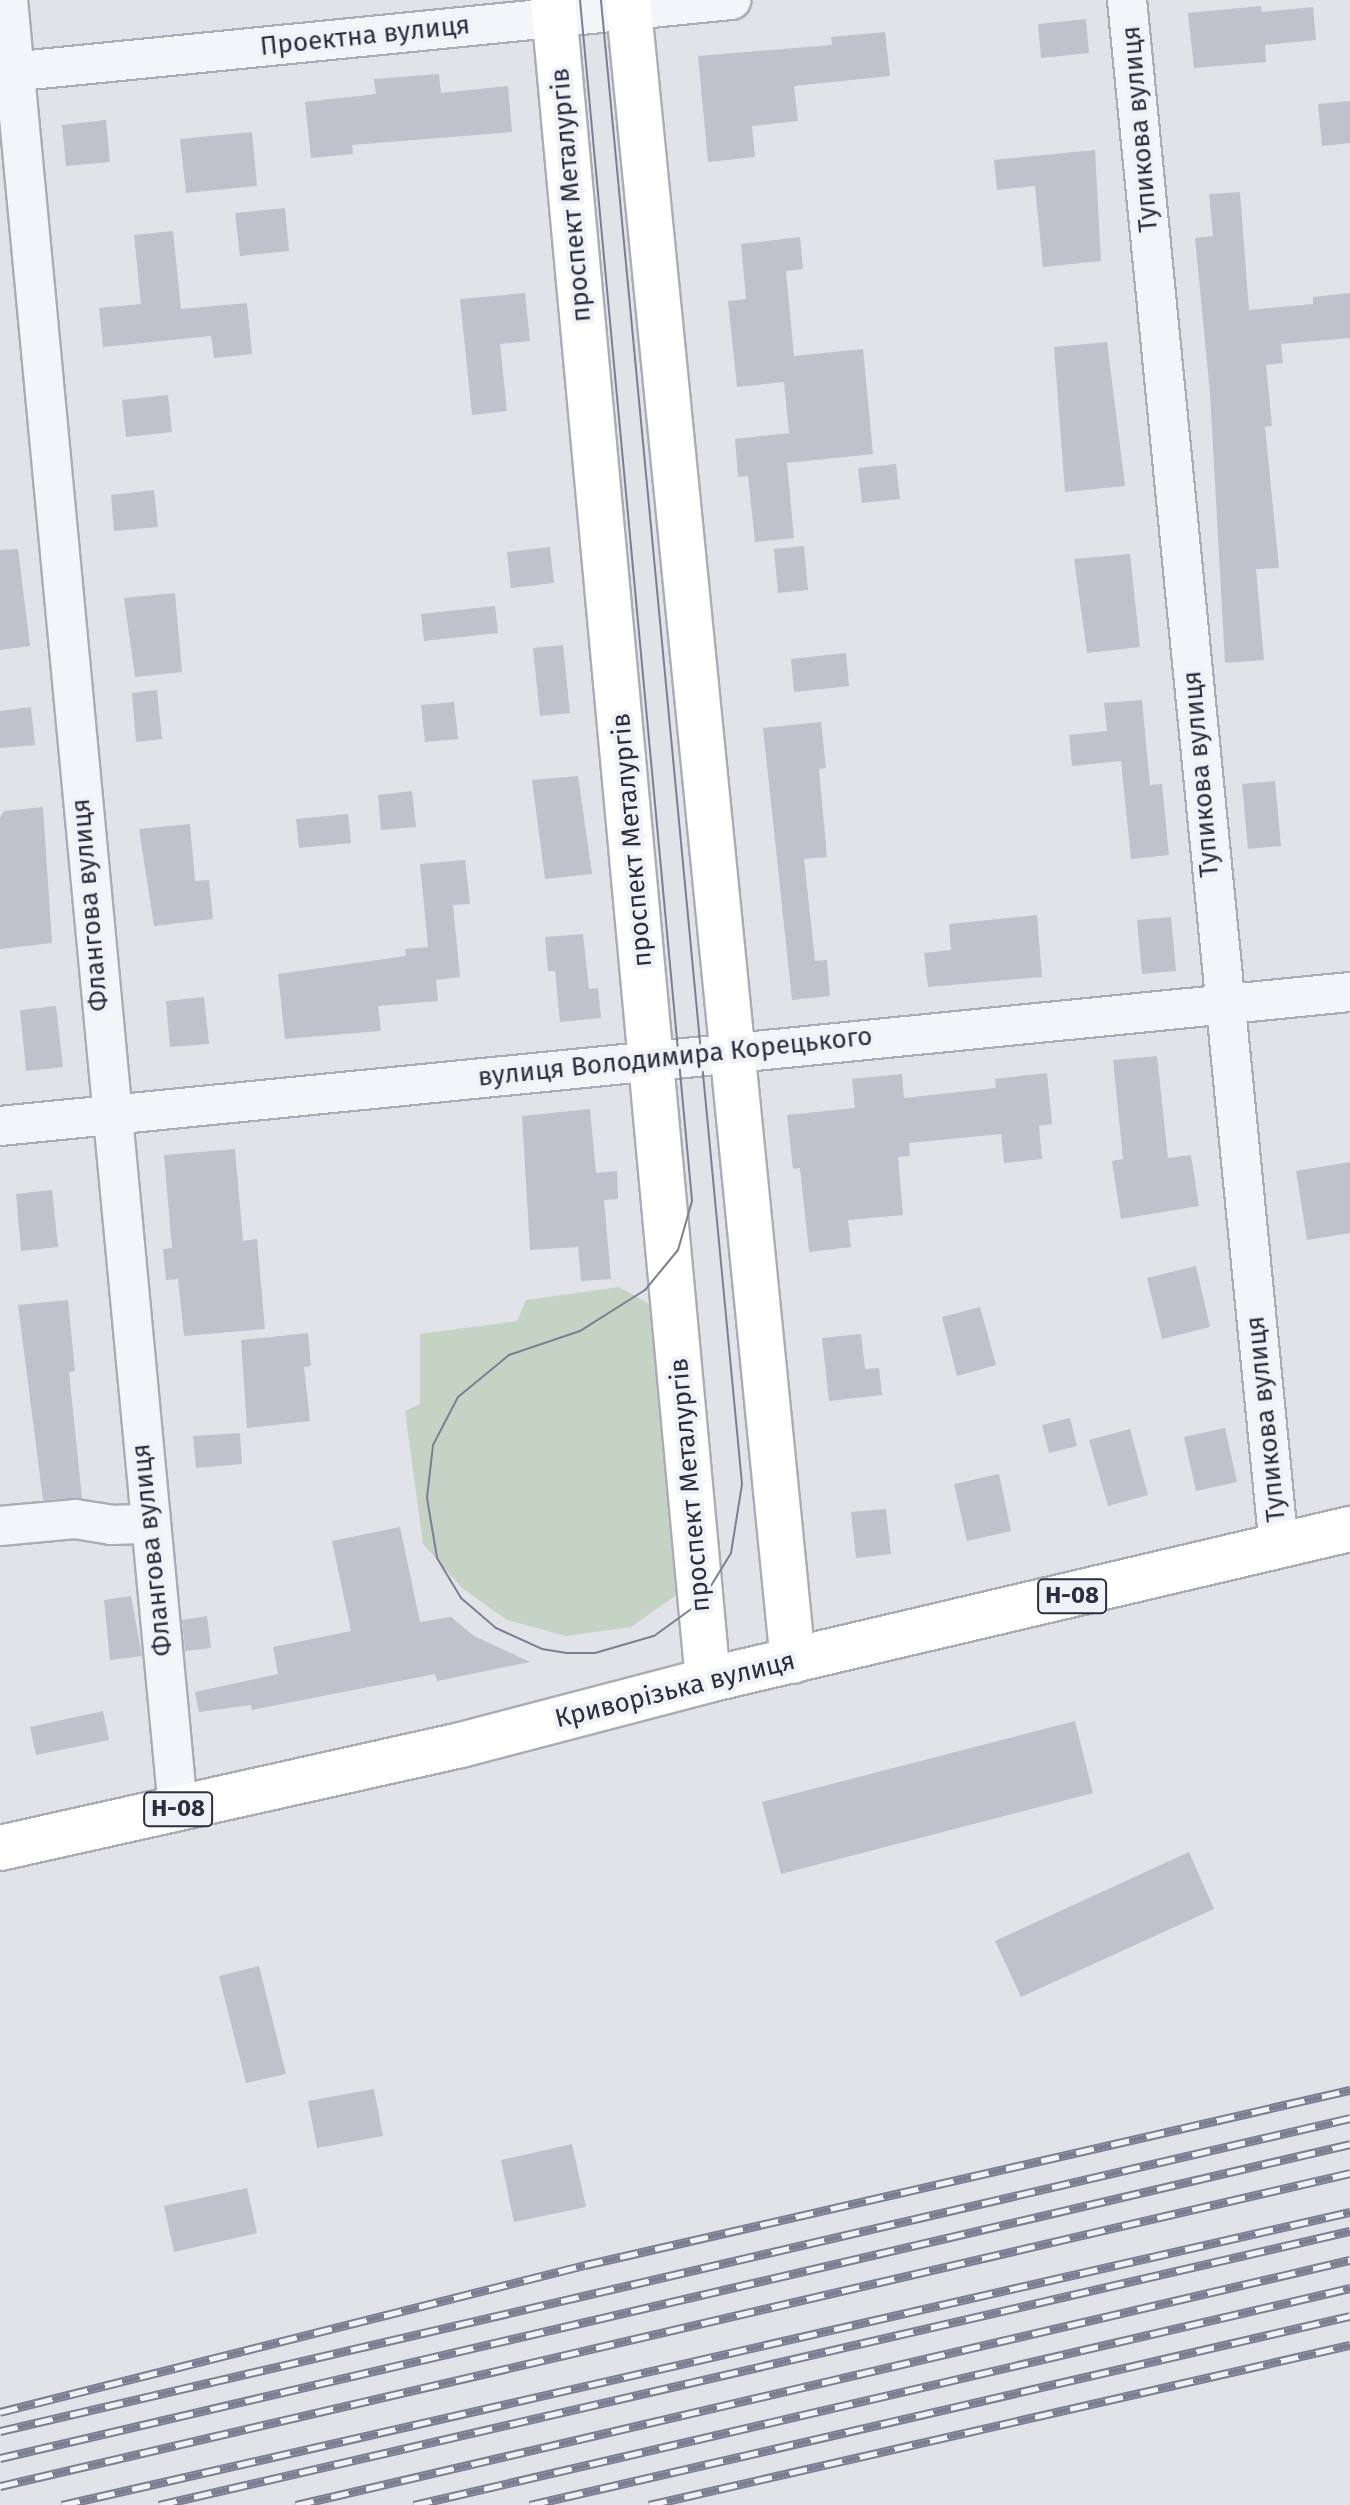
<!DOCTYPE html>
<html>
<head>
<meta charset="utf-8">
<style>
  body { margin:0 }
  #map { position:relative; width:1350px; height:2505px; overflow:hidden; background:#e2e3e9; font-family:"Fira Sans",sans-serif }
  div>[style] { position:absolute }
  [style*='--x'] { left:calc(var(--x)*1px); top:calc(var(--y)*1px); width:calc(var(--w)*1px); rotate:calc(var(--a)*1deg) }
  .green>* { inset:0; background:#c4d3c4 }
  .building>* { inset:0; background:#bfc1cc }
  .roads { filter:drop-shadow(2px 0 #abacb6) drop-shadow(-2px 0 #abacb6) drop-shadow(0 2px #abacb6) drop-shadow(0 -2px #abacb6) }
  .street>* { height:38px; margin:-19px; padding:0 19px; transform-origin:19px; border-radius:19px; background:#f4f5f8 }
  .secondary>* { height:44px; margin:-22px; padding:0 22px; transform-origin:22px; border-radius:22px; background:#fff }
  .primary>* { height:44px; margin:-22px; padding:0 22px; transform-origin:22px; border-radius:22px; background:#fff }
  .tram>* { height:2px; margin:-1px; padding:0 1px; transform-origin:1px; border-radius:1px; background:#7c7f92 }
  .rail>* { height:9px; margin-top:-4.5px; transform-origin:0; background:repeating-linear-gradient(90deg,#f1f2f7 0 18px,#7c7f92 0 36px); box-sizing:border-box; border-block:2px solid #7c7f92 }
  span { translate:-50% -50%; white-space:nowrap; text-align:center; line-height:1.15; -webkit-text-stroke:8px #f1f2f7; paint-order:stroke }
  .shield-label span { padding:2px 6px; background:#f1f2f7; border:2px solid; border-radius:6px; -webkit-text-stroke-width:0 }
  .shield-label { font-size:24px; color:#2b2d40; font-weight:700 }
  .street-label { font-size:26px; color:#2b2d40 }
</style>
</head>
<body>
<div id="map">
  <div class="green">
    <div style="clip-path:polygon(619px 1287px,651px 1305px,678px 1594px,631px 1627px,566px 1636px,507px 1620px,462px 1588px,423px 1544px,405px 1411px,420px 1404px,420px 1334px,517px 1321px,526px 1300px)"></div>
  </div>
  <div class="building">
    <div style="clip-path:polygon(1261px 6px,1262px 12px,1313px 7px,1316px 40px,1265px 45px,1266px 62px,1194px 68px,1188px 13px)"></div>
    <div style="clip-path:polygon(1086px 19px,1089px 53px,1041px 58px,1038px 24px)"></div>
    <div style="clip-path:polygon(885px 32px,890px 76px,794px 86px,798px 121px,752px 126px,755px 157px,708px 162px,698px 56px,832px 45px,831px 37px)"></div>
    <div style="clip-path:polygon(439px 74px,441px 93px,508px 86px,512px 132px,352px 145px,353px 154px,311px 158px,305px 102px,376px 94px,374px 79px)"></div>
    <div style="clip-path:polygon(1350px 101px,1350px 143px,1322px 146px,1318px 104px)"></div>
    <div style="clip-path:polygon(106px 120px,110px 162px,66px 166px,62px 125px)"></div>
    <div style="clip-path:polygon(252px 132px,257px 186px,186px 193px,180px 139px)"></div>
    <div style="clip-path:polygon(1095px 150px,1101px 261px,1043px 267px,1035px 186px,997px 190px,994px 160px)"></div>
    <div style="clip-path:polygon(1240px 192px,1249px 310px,1313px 304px,1313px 297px,1350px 293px,1350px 338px,1281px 344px,1283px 363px,1266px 365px,1272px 426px,1265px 427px,1279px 568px,1256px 569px,1264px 660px,1225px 663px,1210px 393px,1195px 238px,1213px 236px,1209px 194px)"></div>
    <div style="clip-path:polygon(285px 208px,289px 251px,240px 256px,235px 213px)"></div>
    <div style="clip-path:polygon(173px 231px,181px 309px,247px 303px,252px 354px,214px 358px,211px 336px,103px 347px,99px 308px,141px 304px,134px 235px)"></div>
    <div style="clip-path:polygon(800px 237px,803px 269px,786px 271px,794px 356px,863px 349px,873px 454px,787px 463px,794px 538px,755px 542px,748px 476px,738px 477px,735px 439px,789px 433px,784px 382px,737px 387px,728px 301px,746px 299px,741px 244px)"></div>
    <div style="clip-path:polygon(525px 293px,530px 341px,500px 344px,507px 411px,472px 415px,460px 299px)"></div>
    <div style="clip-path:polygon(1107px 342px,1125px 486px,1065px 492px,1054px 347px)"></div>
    <div style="clip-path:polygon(168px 395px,172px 432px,126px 437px,122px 400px)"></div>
    <div style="clip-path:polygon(896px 464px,900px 499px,862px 503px,858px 468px)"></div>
    <div style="clip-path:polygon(154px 490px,158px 527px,114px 531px,111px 495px)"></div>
    <div style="clip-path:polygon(804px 546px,808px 590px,778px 593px,774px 549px)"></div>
    <div style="clip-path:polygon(550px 547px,554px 583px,511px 588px,507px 552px)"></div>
    <div style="clip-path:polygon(18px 549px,30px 646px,0 650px,0 550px)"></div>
    <div style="clip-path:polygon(1130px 554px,1140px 647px,1087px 653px,1074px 559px)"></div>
    <div style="clip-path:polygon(175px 593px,182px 672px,135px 677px,124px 598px)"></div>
    <div style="clip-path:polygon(495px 606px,498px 633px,424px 641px,421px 614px)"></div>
    <div style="clip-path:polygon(563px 645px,570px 713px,540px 716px,533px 648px)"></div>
    <div style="clip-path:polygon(846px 653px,849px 686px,794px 692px,791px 659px)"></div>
    <div style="clip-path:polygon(157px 690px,162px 739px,136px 742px,132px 693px)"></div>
    <div style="clip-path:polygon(1142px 700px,1150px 785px,1162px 784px,1169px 855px,1131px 859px,1121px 761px,1072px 766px,1069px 735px,1107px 731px,1104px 703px)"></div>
    <div style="clip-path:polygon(454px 702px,458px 739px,425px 742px,421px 705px)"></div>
    <div style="clip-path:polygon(31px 707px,35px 745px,0 748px,0 711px)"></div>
    <div style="clip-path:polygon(821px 722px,826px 768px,819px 769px,827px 857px,804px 859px,815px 961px,827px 960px,830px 996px,792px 1000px,763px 728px)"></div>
    <div style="clip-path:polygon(578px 776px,592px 874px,545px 879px,532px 780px)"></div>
    <div style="clip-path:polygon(1275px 781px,1281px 846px,1248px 849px,1242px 784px)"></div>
    <div style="clip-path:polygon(412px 791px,416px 827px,381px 830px,378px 795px)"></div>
    <div style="clip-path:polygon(43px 807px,52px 943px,0 949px,0 818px,4px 811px)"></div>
    <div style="clip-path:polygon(348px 814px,351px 843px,299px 848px,296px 819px)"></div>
    <div style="clip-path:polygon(190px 824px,195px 881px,209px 880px,213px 919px,154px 926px,139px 829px)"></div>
    <div style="clip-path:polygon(465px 860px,470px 904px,453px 905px,460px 977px,436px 980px,438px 1001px,378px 1006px,381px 1031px,285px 1039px,278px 974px,406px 956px,405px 949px,428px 947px,420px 864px)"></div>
    <div style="clip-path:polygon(1037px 915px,1042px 977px,928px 987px,924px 953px,951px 950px,949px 924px)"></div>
    <div style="clip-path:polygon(1171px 917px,1176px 971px,1142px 974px,1137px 920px)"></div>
    <div style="clip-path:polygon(583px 934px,589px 989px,598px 988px,601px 1018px,560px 1022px,555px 971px,548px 971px,545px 937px)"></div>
    <div style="clip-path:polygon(204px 997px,209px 1044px,170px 1047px,166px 1001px)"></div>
    <div style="clip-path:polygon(56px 1006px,63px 1067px,26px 1071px,20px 1010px)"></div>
    <div style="clip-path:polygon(1157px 1056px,1168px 1158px,1191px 1155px,1199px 1206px,1121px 1219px,1112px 1161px,1123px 1159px,1113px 1060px)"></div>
    <div style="clip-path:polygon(1047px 1073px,1052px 1124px,1039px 1126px,1042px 1159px,1004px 1163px,1001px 1134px,909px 1143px,910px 1156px,898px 1157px,903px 1215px,848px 1220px,851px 1247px,809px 1252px,800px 1168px,793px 1169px,787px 1115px,855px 1108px,852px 1079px,902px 1074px,904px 1098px,996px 1088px,995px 1079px)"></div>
    <div style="clip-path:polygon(590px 1109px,596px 1173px,617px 1171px,618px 1199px,604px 1200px,611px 1279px,581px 1281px,578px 1247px,530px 1250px,522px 1116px)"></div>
    <div style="clip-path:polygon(235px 1149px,243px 1241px,257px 1239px,265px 1329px,184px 1336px,178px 1279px,166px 1280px,163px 1249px,172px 1248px,164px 1155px)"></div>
    <div style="clip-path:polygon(1350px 1162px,1350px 1233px,1307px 1240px,1296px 1171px)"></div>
    <div style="clip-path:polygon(52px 1190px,58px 1247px,21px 1251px,16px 1194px)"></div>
    <div style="clip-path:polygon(1196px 1266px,1210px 1327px,1162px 1339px,1147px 1278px)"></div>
    <div style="clip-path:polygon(68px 1300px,75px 1371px,69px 1372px,82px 1498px,43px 1500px,18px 1305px)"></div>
    <div style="clip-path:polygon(980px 1307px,996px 1365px,957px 1376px,942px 1317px)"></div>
    <div style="clip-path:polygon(308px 1333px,311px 1366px,304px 1367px,310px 1421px,247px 1428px,241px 1340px)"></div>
    <div style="clip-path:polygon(861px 1334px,865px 1369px,879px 1368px,882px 1395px,829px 1401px,822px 1338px)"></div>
    <div style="clip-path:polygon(1070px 1418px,1077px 1446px,1049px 1453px,1042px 1425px)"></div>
    <div style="clip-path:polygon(1225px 1428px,1237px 1482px,1196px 1491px,1184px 1437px)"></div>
    <div style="clip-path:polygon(1130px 1429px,1148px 1495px,1108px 1506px,1089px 1440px)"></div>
    <div style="clip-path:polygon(240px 1433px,242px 1464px,196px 1468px,193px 1436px)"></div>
    <div style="clip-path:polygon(999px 1474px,1011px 1531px,967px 1541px,954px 1484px)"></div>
    <div style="clip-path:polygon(886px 1509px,891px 1554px,856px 1558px,851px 1512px)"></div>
    <div style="clip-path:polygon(400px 1527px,420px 1622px,451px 1617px,474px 1636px,530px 1662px,437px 1681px,435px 1674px,252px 1710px,251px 1705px,199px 1712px,195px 1692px,278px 1674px,273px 1647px,351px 1631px,332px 1541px)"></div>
    <div style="clip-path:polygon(131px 1596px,142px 1656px,110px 1660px,104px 1600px)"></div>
    <div style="clip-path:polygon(207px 1616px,211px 1648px,185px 1651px,182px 1620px)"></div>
    <div style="clip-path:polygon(103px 1711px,109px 1740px,36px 1755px,30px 1727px)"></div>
    <div style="clip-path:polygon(1075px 1721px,1093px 1793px,781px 1874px,762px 1802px)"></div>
    <div style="clip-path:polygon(1189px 1852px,1214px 1909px,1021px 1997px,995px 1941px)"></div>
    <div style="clip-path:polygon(259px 1966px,286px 2074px,246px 2083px,219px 1976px)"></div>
    <div style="clip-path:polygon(374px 2089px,383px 2136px,317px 2148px,308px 2101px)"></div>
    <div style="clip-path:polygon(572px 2144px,586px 2207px,514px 2222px,501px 2160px)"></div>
    <div style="clip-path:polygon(247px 2188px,257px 2233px,174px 2252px,164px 2206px)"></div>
  </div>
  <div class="roads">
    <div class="street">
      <div style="--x:8;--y:0;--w:1817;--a:84.63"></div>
      <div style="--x:1127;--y:0;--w:1555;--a:84.39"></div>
      <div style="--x:0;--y:73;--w:735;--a:-5.7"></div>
      <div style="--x:0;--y:1126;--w:1357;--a:-5.67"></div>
      <div style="--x:0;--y:1526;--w:75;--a:-5.3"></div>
      <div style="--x:75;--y:1519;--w:36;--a:9"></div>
      <div style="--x:111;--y:1525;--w:38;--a:-2"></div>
    </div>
    <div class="secondary">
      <div style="--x:553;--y:0;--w:1687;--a:84.73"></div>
      <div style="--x:628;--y:0;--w:1669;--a:84.33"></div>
    </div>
    <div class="primary">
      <div style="--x:0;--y:1848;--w:472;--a:-12.6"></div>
      <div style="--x:461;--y:1745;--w:255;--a:-14.7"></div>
      <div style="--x:708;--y:1680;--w:660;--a:-13.24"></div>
    </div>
  </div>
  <div class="tram">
    <div style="--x:580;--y:0;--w:1206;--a:84.67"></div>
    <div style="--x:692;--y:1201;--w:51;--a:105.9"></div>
    <div style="--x:678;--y:1250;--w:52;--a:129.5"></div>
    <div style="--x:645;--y:1290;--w:77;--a:147.8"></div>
    <div style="--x:580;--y:1331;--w:75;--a:161.3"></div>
    <div style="--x:509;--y:1355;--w:66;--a:140.5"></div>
    <div style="--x:458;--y:1397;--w:54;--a:117.5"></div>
    <div style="--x:433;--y:1445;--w:53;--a:96.5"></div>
    <div style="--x:427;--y:1498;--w:61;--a:80.5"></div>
    <div style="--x:437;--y:1558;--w:47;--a:59"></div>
    <div style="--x:461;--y:1598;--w:46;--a:40.6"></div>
    <div style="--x:496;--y:1628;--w:51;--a:24.5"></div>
    <div style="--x:542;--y:1649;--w:25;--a:9"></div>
    <div style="--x:567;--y:1653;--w:28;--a:0"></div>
    <div style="--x:595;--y:1653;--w:61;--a:-16.1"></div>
    <div style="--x:654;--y:1636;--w:58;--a:-35.9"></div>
    <div style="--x:701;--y:1602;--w:57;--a:-58.5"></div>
    <div style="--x:731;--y:1553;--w:70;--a:-80.9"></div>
    <div style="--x:742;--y:1484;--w:1491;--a:-95.43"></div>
  </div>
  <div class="rail">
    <div style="--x:0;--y:2412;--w:603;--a:-14.11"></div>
    <div style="--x:585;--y:2265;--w:785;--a:-12.89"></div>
    <div style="--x:0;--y:2431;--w:1386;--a:-13.05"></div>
    <div style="--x:0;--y:2458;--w:1386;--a:-13.09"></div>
    <div style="--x:0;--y:2486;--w:1386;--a:-13.05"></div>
    <div style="--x:62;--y:2505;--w:1321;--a:-12.82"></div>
    <div style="--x:159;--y:2505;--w:1222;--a:-12.96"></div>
    <div style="--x:296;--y:2505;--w:1082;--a:-13.09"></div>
    <div style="--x:414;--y:2505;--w:961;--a:-13.05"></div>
    <div style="--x:530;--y:2505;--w:841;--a:-12.98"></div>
    <div style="--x:649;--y:2505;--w:719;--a:-12.86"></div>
  </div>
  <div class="shield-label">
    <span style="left:1072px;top:1596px">Н-08</span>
    <span style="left:178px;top:1809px">Н-08</span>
  </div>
  <div class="street-label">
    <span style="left:365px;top:36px;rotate:-6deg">Проектна вулиця</span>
    <span style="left:1140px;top:129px;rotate:-95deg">Тупикова вулиця</span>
    <span style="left:571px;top:195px;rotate:-95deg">проспект Металургів</span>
    <span style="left:1201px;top:774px;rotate:-95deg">Тупикова вулиця</span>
    <span style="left:632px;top:840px;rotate:-95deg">проспект Металургів</span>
    <span style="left:90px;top:905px;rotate:-95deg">Флангова вулиця</span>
    <span style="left:675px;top:1057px;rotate:-6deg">вулиця Володимира Корецького</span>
    <span style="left:1266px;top:1419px;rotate:-96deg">Тупикова вулиця</span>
    <span style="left:690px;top:1485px;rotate:-95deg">проспект Металургів</span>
    <span style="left:152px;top:1550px;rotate:-96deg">Флангова вулиця</span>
    <span style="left:675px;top:1690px;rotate:-14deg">Криворізька вулиця</span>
  </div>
</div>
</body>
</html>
